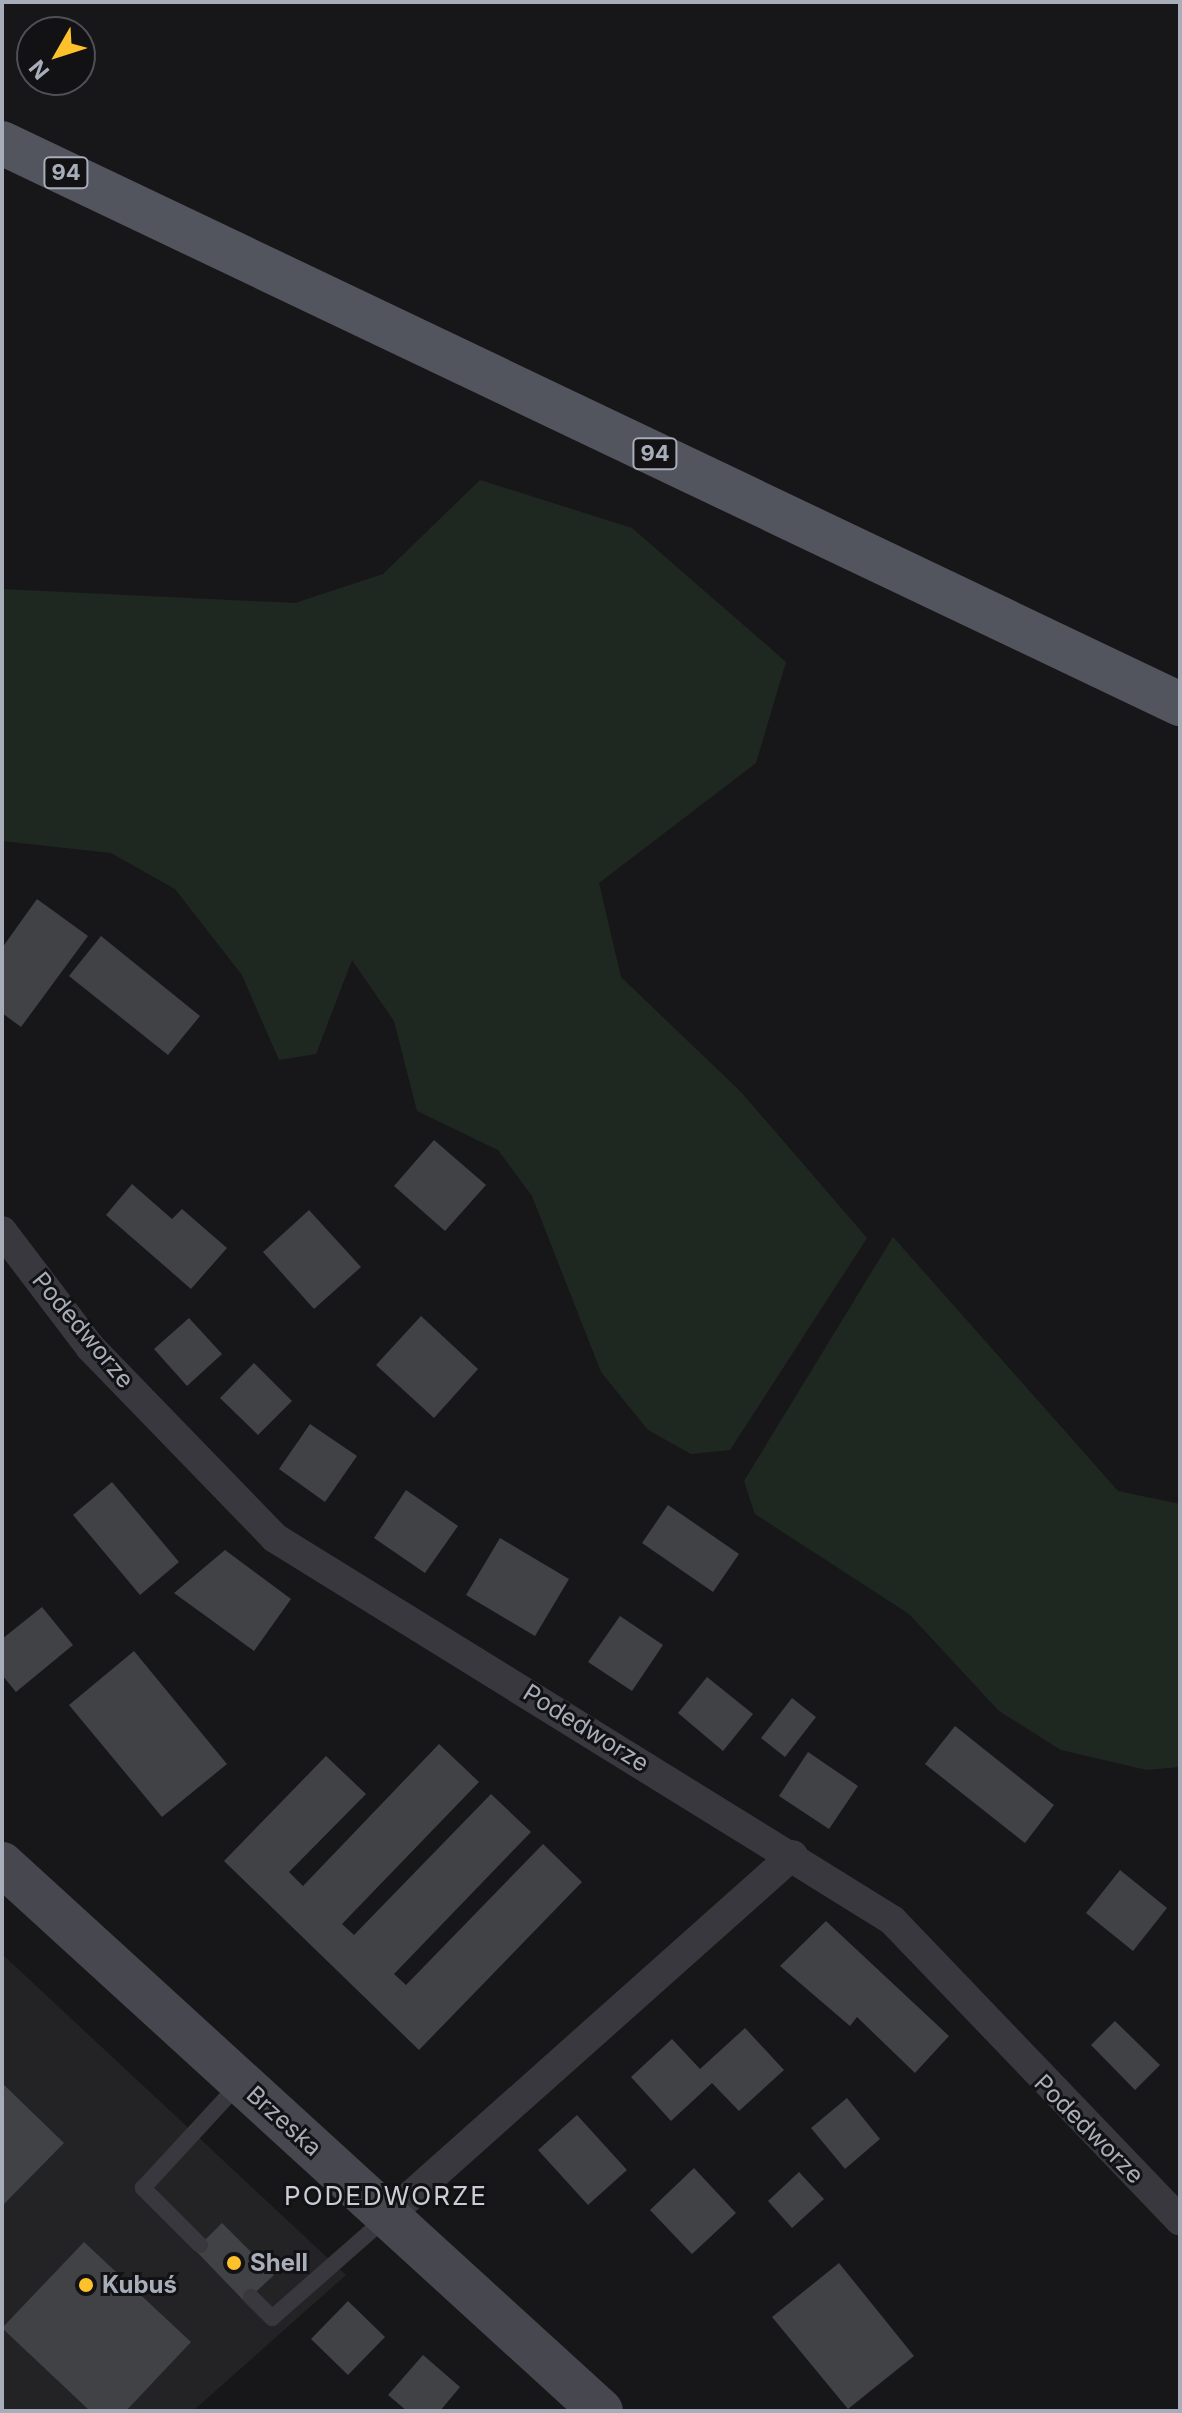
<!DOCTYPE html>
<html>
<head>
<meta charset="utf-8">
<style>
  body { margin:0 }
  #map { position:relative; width:1182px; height:2413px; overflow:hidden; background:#171719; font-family:Inter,sans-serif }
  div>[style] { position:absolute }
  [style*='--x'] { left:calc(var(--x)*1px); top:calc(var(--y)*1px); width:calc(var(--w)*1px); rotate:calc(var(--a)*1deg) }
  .built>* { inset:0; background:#232326 }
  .green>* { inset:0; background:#1f2820 }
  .building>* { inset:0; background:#414246 }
  .lane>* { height:16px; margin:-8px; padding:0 8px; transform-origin:8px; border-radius:8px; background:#38383e }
  .street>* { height:30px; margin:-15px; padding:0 15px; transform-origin:15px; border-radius:15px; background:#38383e }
  .secondary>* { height:44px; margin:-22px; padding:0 22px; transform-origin:22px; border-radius:22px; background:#46474f }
  .primary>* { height:44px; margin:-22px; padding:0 22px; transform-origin:22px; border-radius:22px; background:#53555e }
  .dots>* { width:22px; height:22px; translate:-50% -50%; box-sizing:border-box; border:4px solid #121214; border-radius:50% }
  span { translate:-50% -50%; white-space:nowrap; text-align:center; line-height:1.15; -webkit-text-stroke:6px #121214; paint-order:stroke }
  .shield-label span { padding:2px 6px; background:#121214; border:2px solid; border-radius:6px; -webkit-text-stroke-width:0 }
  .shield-label { font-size:22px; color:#a8adba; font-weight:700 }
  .street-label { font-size:24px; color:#a8adba }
  .poi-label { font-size:24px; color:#a8adba; font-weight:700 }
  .left { translate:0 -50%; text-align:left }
  .neighbourhood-label { font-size:26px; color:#caccd6; letter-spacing:2px }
  .frame { position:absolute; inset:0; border:4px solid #a8adba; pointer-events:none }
  .north { position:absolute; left:16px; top:16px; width:80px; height:80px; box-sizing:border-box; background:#121214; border:2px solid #4e5056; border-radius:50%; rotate:231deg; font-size:22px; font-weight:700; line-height:32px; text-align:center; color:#a8adba }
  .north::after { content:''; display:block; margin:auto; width:28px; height:36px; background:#fdc12b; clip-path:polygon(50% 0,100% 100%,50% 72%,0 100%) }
</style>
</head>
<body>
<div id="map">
  <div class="built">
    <div style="clip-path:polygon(2px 1954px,346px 2275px,193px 2411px,2px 2411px)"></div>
  </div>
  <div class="green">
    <div style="clip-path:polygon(480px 480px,632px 528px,786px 662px,756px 763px,599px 883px,621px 977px,741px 1092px,867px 1238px,730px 1450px,691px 1454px,648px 1430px,601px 1372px,532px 1196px,498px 1150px,417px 1111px,394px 1021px,352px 960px,316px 1054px,279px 1060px,242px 975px,175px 889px,111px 853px,2px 841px,2px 589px,295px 603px,383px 574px)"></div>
    <div style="clip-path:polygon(893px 1237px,1118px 1491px,1180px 1504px,1180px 1767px,1147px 1770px,1061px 1750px,999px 1711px,909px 1614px,755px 1514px,744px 1481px)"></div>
  </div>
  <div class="building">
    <div style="clip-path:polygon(37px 899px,88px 936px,21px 1027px,2px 1013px,2px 948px)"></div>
    <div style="clip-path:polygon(101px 936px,200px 1016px,168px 1055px,69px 976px)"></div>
    <div style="clip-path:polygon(434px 1140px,486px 1185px,445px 1231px,394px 1186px)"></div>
    <div style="clip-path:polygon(132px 1184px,172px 1219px,182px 1209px,227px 1248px,191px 1289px,106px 1215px)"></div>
    <div style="clip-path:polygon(309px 1210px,361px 1267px,314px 1309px,263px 1252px)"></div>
    <div style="clip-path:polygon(421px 1316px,478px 1369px,434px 1418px,376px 1365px)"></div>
    <div style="clip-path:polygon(189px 1318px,222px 1354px,187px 1386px,154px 1349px)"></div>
    <div style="clip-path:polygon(254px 1363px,292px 1401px,258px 1435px,220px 1398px)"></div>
    <div style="clip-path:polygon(310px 1424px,357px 1456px,325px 1502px,279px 1469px)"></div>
    <div style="clip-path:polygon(112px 1482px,179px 1562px,140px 1595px,73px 1515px)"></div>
    <div style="clip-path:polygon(406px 1490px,458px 1526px,425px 1573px,374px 1538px)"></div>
    <div style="clip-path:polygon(668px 1505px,739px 1554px,713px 1592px,642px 1543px)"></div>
    <div style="clip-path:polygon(500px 1538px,569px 1579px,535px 1636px,466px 1595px)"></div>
    <div style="clip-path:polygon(225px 1550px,291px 1599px,254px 1651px,174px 1593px)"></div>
    <div style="clip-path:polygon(42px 1607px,73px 1645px,16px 1692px,2px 1675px,2px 1639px)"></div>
    <div style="clip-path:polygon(620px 1616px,663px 1645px,632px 1691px,588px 1662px)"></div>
    <div style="clip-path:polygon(134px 1651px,227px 1764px,162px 1817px,69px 1705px)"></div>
    <div style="clip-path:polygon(707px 1677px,753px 1714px,723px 1751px,678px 1713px)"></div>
    <div style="clip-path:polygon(792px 1698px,816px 1717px,785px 1757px,761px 1738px)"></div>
    <div style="clip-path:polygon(955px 1726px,1054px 1805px,1025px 1843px,925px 1764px)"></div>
    <div style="clip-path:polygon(439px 1744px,479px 1782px,342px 1924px,354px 1935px,491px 1794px,531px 1832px,394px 1974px,406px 1985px,543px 1844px,582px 1882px,419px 2050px,224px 1861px,326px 1756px,366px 1794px,289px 1872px,303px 1886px)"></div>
    <div style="clip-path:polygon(808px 1752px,858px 1786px,829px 1829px,779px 1796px)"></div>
    <div style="clip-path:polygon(1120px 1870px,1167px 1908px,1133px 1951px,1086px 1913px)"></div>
    <div style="clip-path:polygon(826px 1921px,949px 2036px,915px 2073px,857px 2017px,850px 2026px,780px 1966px)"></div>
    <div style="clip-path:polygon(1115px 2021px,1160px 2065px,1135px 2090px,1091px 2045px)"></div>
    <div style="clip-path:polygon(745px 2028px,784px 2070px,739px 2111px,712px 2083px,671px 2121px,631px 2077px,672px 2039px,700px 2069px)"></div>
    <div style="clip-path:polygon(2px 2083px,64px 2143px,2px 2206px)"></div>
    <div style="clip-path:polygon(847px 2098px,880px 2139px,845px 2169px,811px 2128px)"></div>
    <div style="clip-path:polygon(577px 2115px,627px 2170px,588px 2205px,538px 2150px)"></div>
    <div style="clip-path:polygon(694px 2168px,736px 2213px,692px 2254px,650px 2210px)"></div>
    <div style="clip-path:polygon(799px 2172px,824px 2199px,792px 2228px,768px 2201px)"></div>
    <div style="clip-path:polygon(222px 2223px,274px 2275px,245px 2302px,195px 2250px)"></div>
    <div style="clip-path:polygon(84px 2242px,191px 2342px,126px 2411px,90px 2411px,2px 2328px)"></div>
    <div style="clip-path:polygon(839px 2263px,914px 2356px,848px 2409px,772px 2317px)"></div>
    <div style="clip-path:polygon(348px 2301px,385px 2337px,348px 2375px,311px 2339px)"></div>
    <div style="clip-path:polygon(423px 2355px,460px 2387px,440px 2411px,407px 2411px,388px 2395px)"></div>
  </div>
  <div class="lane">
    <div style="--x:200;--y:2245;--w:81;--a:-135"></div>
    <div style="--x:143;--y:2188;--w:143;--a:-47.3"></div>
    <div style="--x:251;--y:2297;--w:30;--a:45"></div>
    <div style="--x:272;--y:2318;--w:153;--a:-41.3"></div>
  </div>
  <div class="street">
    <div style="--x:2;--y:1231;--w:146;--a:52.8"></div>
    <div style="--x:90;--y:1347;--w:266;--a:45.9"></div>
    <div style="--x:275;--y:1538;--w:726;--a:31.76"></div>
    <div style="--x:892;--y:1920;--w:416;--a:46.2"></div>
    <div style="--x:389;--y:2215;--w:541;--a:-41.7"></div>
  </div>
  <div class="secondary">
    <div style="--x:2;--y:1864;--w:811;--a:42.4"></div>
  </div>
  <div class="primary">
    <div style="--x:2;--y:143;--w:1305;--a:25.47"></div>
  </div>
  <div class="dots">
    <div style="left:234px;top:2263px;background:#fdc12b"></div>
    <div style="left:86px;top:2285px;background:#fdc12b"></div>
  </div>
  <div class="shield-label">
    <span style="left:66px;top:173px">94</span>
    <span style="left:655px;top:454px">94</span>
  </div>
  <div class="street-label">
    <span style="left:83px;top:1330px;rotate:50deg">Podedworze</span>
    <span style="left:586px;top:1728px;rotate:32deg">Podedworze</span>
    <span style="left:284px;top:2121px;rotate:42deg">Brzeska</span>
    <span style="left:1089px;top:2129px;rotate:45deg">Podedworze</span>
  </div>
  <div class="poi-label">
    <span class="left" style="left:250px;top:2263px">Shell</span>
    <span class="left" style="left:102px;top:2285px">Kubuś</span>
  </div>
  <div class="neighbourhood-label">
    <span style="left:386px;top:2196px">PODEDWORZE</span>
  </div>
  <div class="frame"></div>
  <div class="north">N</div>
</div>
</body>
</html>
